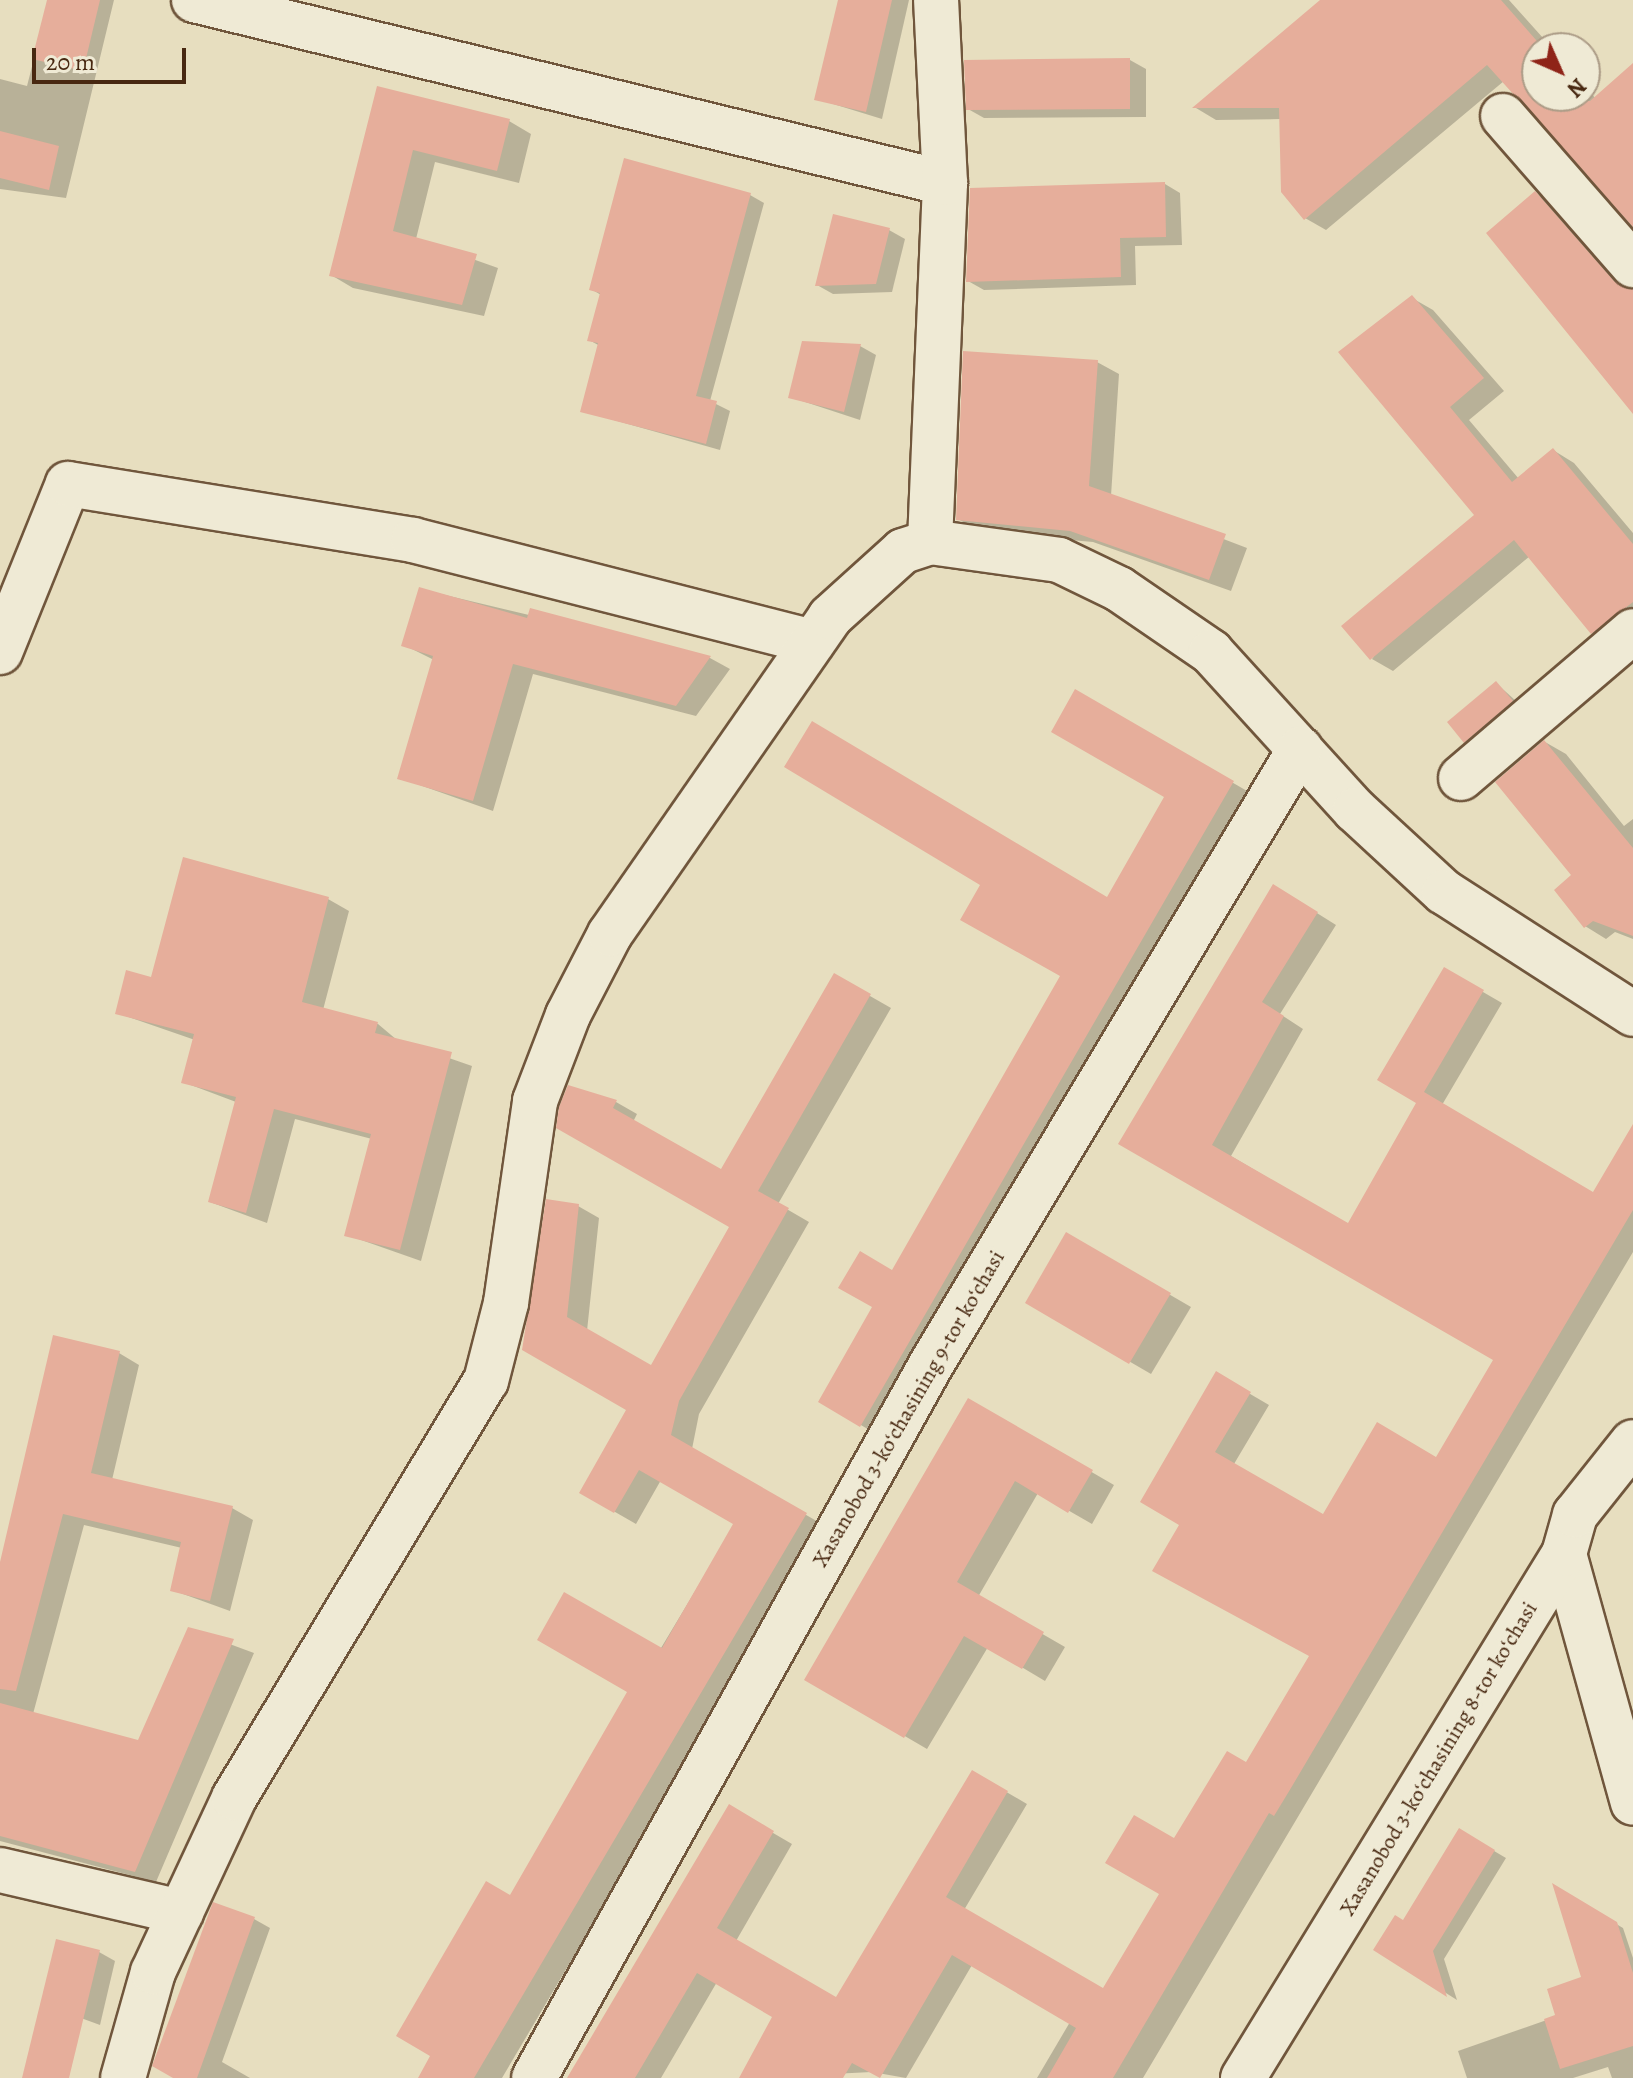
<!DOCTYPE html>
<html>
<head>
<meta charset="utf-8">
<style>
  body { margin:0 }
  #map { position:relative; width:1633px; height:2078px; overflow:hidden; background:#e7debf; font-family:Alegreya,serif }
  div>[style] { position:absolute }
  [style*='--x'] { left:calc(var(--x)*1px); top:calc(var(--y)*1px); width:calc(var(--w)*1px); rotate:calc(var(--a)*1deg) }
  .shadow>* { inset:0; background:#0003 }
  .building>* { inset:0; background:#e6ae9b }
  .roads { filter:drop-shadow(2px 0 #70563c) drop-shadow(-2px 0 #70563c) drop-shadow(0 2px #70563c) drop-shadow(0 -2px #70563c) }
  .minor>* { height:44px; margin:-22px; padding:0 22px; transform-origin:22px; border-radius:22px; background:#efead5 }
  span { translate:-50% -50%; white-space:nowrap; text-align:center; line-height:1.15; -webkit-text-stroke:7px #efead5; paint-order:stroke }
  .street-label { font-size:22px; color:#482811 }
  .north { position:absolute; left:1521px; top:32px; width:80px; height:80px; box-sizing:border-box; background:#efead5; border:2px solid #ac9c87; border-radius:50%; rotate:135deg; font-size:22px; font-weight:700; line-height:32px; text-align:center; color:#482811 }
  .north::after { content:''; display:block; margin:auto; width:28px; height:36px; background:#8f2418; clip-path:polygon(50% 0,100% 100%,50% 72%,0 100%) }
  .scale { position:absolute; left:32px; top:48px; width:154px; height:36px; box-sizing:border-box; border:4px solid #482811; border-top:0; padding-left:10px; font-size:24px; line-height:28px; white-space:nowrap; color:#482811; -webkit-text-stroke:6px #efead5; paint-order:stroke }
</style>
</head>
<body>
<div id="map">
  <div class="shadow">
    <div style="clip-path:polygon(49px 0,114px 0,66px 198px,0 189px,0 79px,27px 86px)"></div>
    <div style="clip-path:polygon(840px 0,909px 0,882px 119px,817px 99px)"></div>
    <div style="clip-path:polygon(1323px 0,1509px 0,1552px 48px,1537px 48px,1537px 96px,1585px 96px,1585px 86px,1596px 99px,1633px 66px,1633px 229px,1504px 81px,1326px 230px,1305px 218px,1281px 119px,1216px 120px,1196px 108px)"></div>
    <div style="clip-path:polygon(1130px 60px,1146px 69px,1146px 117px,984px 118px,968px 109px)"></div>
    <div style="clip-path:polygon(379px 88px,509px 121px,531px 134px,519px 183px,435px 162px,416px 239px,498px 268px,484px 316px,353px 288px,331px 275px)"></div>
    <div style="clip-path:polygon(1165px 184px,1180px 193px,1182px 245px,1135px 246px,1136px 285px,984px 290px,968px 281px)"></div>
    <div style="clip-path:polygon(1535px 193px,1556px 205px,1633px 289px,1633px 404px)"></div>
    <div style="clip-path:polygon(750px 195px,764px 203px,710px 401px,730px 411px,720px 450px,582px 411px,600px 346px,589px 340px,601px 295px,591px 289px)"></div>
    <div style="clip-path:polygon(889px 230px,905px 239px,892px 292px,833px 294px,817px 285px)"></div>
    <div style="clip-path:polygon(1412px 298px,1433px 310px,1504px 391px,1469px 420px,1519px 479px,1553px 450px,1574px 463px,1633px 533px,1633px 630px,1614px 645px,1592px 632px,1530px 556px,1393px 671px,1372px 659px,1477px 515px)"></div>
    <div style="clip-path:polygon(803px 343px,860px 346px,876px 355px,860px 420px,790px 397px)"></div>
    <div style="clip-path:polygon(1097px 362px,1119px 374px,1111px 496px,1247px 548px,1231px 591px,1093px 542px,980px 532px,958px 519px)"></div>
    <div style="clip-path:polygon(420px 589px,710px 658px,730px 669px,696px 716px,533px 674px,493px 811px,400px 778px,434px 660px,404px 645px)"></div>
    <div style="clip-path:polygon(1496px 683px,1526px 710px,1479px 750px,1465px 741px)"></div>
    <div style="clip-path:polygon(1076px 692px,1254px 795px,883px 1438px,820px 1401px,1167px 796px)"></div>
    <div style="clip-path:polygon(1545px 742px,1566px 754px,1624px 826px,1633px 819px,1633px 939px,1615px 932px,1606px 939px,1585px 926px)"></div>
    <div style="clip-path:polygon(1293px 898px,1336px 925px,1280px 1014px,1303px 1029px,1231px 1156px,1349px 1226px,1419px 1103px,1445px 970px,1502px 1003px,1442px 1105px,1594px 1194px,1633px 1128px,1633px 1252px,1143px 2078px,1037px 2078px,1070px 2022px,972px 1965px,906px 2078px,872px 2072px,752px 2078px,775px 2016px,717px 1982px,661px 2078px,579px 2078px,729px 1807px,792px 1844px,736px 1941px,837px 2000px,972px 1772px,1027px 1804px,964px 1910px,1104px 1991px,1161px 1894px,1175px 1841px,1247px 1764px,1311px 1655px,1182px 1524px,1216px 1374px,1269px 1405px,1234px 1464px,1324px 1517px,1437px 1459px,1496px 1359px,1121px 1143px)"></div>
    <div style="clip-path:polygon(328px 899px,349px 911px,323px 1010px,378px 1024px,397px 1040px,472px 1066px,421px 1261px,347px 1235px,372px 1139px,295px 1119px,267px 1223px,210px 1202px,236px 1102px,183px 1082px,195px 1040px,117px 1013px,153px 979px)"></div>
    <div style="clip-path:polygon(835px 976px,891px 1008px,778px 1204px,809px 1222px,699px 1414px,692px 1449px,827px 1527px,502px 2078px,420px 2078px,511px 1898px,736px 1523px,661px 1480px,636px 1524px,582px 1493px,629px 1409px,524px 1349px,578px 1206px,599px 1218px,587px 1331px,652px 1367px,732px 1226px,569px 1088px,616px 1102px,637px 1114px,633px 1122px,722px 1172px)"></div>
    <div style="clip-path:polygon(1067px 1235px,1191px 1307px,1151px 1374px,1027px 1302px)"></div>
    <div style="clip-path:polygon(119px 1353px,139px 1365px,112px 1480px,232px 1508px,253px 1520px,230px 1611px,172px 1590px,182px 1548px,84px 1525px,33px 1714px,139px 1742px,189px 1629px,254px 1653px,156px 1882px,0 1841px,0 1571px)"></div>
    <div style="clip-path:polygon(969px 1401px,1114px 1485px,1092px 1524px,1038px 1493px,978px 1597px,1065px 1647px,1045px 1681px,988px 1647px,927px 1749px,807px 1679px)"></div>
    <div style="clip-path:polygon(1460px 1831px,1506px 1858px,1444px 1959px,1457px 2000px,1376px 1949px,1403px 1922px)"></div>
    <div style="clip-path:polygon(1555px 1888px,1623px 1928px,1633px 1958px,1633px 2078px,1612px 2078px,1608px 2067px,1573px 2078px,1467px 2078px,1458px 2051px,1558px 2016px,1584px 1978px)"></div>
    <div style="clip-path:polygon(254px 1919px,270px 1928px,222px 2062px,250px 2078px,177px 2078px)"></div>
    <div style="clip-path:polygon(99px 1952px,115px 1961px,100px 2025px,59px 2010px)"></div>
  </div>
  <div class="building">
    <div style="clip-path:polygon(47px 0,100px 0,83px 71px,32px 59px)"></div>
    <div style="clip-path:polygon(838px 0,892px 0,866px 112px,814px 100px)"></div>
    <div style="clip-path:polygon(1320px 0,1501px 0,1543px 48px,1537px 48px,1537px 96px,1590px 101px,1633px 63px,1633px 227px,1487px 65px,1304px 220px,1281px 192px,1279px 108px,1192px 108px)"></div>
    <div style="clip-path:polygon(1130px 58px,1130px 109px,966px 110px,964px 60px)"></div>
    <div style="clip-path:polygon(377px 86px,510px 119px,497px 171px,413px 150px,393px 231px,477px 254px,462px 305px,329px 276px)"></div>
    <div style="clip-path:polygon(0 131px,59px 146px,49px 190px,0 178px)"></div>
    <div style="clip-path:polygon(624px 158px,751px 193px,696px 396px,717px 401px,706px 444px,580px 412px,598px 343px,587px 341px,600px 293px,589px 290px)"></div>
    <div style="clip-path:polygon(1165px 182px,1166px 237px,1120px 238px,1121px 277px,966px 282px,970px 188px)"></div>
    <div style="clip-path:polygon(1535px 191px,1614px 281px,1633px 289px,1633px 414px,1486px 233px)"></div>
    <div style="clip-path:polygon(833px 214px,890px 228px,876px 284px,815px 286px)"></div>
    <div style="clip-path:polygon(1412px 295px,1484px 378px,1450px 407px,1512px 482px,1553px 448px,1633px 544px,1633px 602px,1591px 634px,1514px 540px,1370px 660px,1341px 626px,1474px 515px,1338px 352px)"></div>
    <div style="clip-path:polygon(802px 341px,861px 344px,844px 412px,788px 398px)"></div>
    <div style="clip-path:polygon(963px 351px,1098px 360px,1089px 486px,1226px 534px,1209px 580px,1070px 531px,956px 520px)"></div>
    <div style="clip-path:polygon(419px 587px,527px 618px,530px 608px,711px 656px,676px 706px,513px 664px,473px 801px,397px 779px,433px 656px,401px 646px)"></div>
    <div style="clip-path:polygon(1496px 681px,1513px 701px,1464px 743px,1447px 722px)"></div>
    <div style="clip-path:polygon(1075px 689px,1234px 781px,860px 1427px,818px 1402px,872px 1307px,838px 1288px,860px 1251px,892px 1270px,1060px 976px,960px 920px,980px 885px,784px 767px,812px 721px,1107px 897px,1164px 797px,1051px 732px)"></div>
    <div style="clip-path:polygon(1544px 740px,1633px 848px,1633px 936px,1593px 921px,1584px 928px,1554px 890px,1571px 875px,1495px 782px)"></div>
    <div style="clip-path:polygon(183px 857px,329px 897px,302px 1002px,378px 1022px,375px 1033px,452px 1052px,400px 1250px,344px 1236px,371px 1134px,274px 1109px,246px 1213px,208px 1202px,236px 1097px,181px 1083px,194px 1034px,115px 1014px,126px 970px,151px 977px)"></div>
    <div style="clip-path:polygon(1273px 884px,1318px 912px,1262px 1002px,1284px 1016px,1212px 1145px,1348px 1223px,1416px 1103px,1377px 1080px,1444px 967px,1484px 990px,1424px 1092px,1593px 1192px,1633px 1124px,1633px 1210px,1291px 1788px,1274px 1816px,1269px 1813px,1113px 2078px,1047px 2078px,1076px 2028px,952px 1955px,880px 2078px,852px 2063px,843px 2078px,739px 2078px,772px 2017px,697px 1973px,635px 2078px,567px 2078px,729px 1804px,774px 1831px,717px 1928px,836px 1997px,972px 1770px,1008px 1791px,946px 1897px,1103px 1988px,1159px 1894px,1105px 1863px,1134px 1815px,1174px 1838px,1227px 1751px,1246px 1762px,1309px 1656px,1152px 1571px,1179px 1525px,1140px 1502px,1216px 1371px,1251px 1392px,1215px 1452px,1323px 1514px,1377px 1422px,1436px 1457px,1493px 1360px,1118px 1144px)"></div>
    <div style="clip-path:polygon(834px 973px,871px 994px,758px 1191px,789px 1208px,679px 1401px,671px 1435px,807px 1513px,474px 2078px,418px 2078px,430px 2056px,396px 2036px,486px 1881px,510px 1895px,627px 1692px,537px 1640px,564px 1592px,662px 1648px,733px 1524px,639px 1470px,614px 1513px,579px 1493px,626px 1410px,522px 1350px,546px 1199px,579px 1204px,567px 1317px,651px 1365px,729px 1227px,556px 1128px,559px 1107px,568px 1085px,617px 1100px,613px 1108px,721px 1169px)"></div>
    <div style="clip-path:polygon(1066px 1232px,1171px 1293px,1129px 1364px,1025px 1303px)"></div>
    <div style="clip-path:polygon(53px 1335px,120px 1351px,91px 1473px,233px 1506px,210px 1601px,170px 1591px,181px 1542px,63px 1514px,16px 1691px,0 1689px,0 1562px)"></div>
    <div style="clip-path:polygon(968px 1398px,1093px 1470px,1068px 1513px,1015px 1481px,957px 1582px,1044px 1632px,1022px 1669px,964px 1636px,904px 1738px,804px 1680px)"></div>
    <div style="clip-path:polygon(188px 1627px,234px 1639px,135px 1872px,0 1836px,0 1703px,138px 1740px)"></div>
    <div style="clip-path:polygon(1459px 1828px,1495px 1850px,1433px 1951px,1447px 1997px,1373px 1950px,1395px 1915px,1403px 1920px)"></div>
    <div style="clip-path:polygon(1552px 1883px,1617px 1922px,1633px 1973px,1633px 2046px,1560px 2069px,1544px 2019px,1555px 2015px,1547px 1989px,1581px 1977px)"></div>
    <div style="clip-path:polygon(213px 1902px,255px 1917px,197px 2078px,173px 2078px,152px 2066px)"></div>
    <div style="clip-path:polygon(56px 1939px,100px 1950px,69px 2078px,22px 2078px)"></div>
  </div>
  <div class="roads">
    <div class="minor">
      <div style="--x:194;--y:0;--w:773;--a:13.69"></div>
      <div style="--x:1503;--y:116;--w:198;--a:48.9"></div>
      <div style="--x:930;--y:542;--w:359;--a:-87.6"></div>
      <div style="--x:945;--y:183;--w:183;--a:-92.8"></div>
      <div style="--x:0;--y:652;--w:181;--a:-68"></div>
      <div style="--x:68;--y:484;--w:350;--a:9.2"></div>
      <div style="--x:413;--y:540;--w:412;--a:14.3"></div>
      <div style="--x:1461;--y:778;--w:226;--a:-40.5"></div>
      <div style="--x:1564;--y:1554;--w:258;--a:74.5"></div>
      <div style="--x:0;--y:1870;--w:186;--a:13.1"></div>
      <div style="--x:123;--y:2078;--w:110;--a:-74.2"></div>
      <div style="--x:153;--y:1972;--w:192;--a:-65"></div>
      <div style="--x:234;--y:1798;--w:487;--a:-58.9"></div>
      <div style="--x:486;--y:1381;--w:81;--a:-75.6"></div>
      <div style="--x:506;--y:1303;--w:204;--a:-81.8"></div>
      <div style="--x:535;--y:1101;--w:92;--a:-69"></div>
      <div style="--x:568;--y:1015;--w:91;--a:-62.6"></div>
      <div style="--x:610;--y:934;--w:386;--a:-55.2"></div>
      <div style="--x:830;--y:617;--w:98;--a:-42.1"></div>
      <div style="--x:903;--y:551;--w:28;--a:-18"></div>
      <div style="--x:930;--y:542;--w:130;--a:7.9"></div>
      <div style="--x:1059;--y:560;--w:67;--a:25.8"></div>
      <div style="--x:1119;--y:589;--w:112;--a:34.4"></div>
      <div style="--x:1211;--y:652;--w:214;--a:47.7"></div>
      <div style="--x:1355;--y:810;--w:121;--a:42.7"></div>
      <div style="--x:1444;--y:892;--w:225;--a:32.8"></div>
      <div style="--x:534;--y:2078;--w:818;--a:-60.9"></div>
      <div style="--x:932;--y:1363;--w:716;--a:-59.06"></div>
      <div style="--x:1243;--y:2078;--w:615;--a:-58.51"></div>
      <div style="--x:1564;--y:1554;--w:41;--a:-74.2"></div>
      <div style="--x:1575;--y:1515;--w:93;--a:-51.5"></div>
    </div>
  </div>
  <div class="street-label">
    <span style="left:909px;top:1409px;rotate:-60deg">Xasanobod 3-koʻchasining 9-tor koʻchasi</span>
    <span style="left:1439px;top:1759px;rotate:-59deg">Xasanobod 3-koʻchasining 8-tor koʻchasi</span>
  </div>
  <div class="north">N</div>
  <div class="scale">20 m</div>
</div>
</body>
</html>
